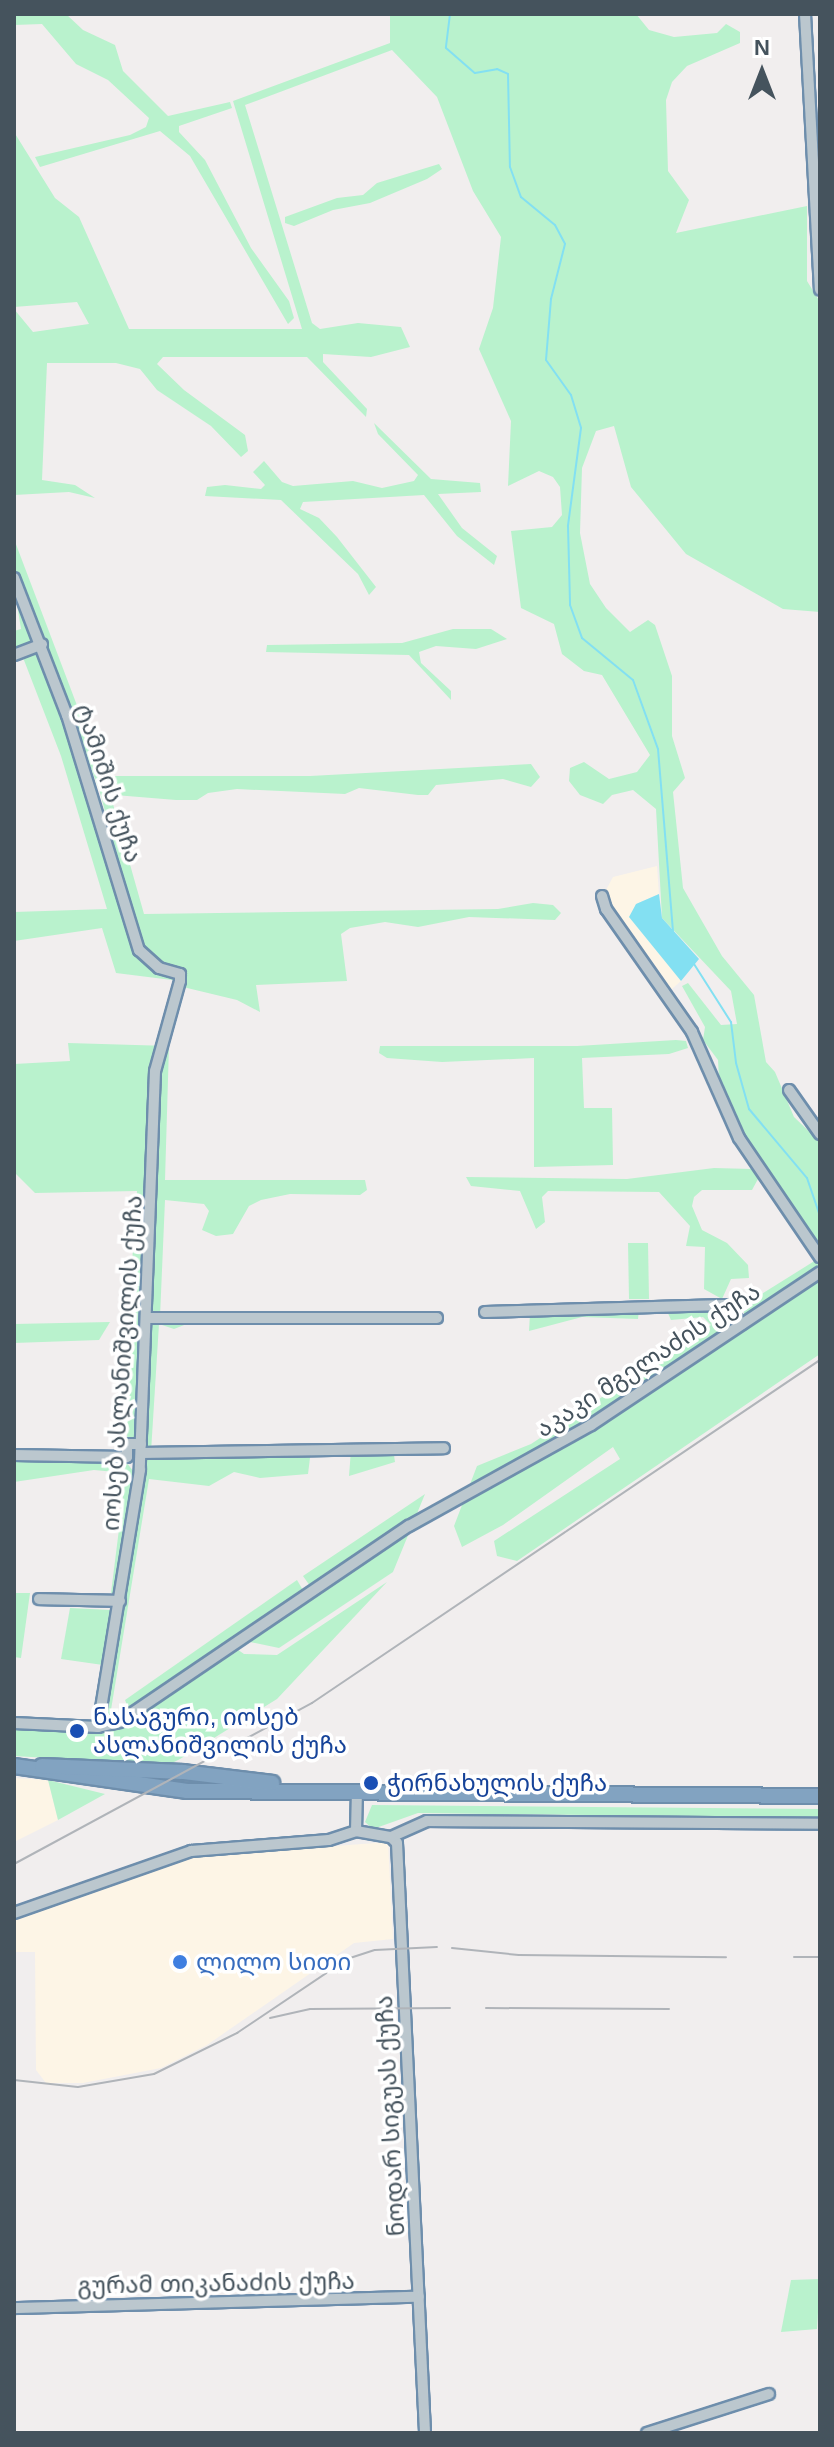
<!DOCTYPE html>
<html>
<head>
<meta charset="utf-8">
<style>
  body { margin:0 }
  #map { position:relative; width:834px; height:2447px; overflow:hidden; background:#f1eeee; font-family:Arial,"Noto Sans Georgian",sans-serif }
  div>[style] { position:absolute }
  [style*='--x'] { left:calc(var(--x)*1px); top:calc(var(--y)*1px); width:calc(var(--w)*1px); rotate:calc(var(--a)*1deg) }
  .commercial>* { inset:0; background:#fdf5e6 }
  .green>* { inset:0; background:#b9f2cd }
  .water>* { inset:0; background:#83e0f2 }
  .stream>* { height:2px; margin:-1px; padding:0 1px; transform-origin:1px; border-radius:1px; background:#83e0f2 }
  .roads { filter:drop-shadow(2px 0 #6e8eac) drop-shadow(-2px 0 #6e8eac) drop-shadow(0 2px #6e8eac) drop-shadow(0 -2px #6e8eac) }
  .minor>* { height:10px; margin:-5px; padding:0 5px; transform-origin:5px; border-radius:5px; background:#bbc7ce }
  .highway>* { height:14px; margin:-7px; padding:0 7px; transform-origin:7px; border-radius:7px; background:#82a3c1 }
  .rail>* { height:2px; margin:-1px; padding:0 1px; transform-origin:1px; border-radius:1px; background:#b0b4b9 }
  .dots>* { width:22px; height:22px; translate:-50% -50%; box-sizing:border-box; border:4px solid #fff; border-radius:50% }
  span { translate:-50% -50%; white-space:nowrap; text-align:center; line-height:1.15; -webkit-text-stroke:7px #fff; paint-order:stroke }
  .street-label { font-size:24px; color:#45535d }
  .transit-label { font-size:24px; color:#164399 }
  .left { translate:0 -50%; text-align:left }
  .shop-label { font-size:24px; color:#366cbe }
  .frame { position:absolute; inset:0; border:16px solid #45535d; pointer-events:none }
  .north { position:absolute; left:722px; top:32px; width:80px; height:80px; -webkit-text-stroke:6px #fff; paint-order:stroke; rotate:0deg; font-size:22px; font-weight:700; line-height:32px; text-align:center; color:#45535d }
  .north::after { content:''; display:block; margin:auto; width:28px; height:36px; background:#45535d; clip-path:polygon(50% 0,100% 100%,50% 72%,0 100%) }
</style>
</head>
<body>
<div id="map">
  <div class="commercial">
    <div style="clip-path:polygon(657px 866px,659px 894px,636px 904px,657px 949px,681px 981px,663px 997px,600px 901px,613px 877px)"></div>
    <div style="clip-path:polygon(14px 1778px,48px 1780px,58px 1820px,14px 1842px)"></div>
    <div style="clip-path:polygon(388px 1842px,393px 1939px,354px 1943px,207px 2045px,161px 2068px,83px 2083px,46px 2083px,36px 2070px,35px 1952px,14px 1952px,14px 1918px,192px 1857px)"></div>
  </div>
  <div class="green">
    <div style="clip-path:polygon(14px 14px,66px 14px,83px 30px,115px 45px,123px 71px,168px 116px,230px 102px,232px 108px,179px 126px,179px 132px,205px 160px,251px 248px,289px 301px,294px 318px,288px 324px,190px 156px,160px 131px,40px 167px,35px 157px,130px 135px,146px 127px,149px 118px,108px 80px,76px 64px,42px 24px,14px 25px)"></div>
    <div style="clip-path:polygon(390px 14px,636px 14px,649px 30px,674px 37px,717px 33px,726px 24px,740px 32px,740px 43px,687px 66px,672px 82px,666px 100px,668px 171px,689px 200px,676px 233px,807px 206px,807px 281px,820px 302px,820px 612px,783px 609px,686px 554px,631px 487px,614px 426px,596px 431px,582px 468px,580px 533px,590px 584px,606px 608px,630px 632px,648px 620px,655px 625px,672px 676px,672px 736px,685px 778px,673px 792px,683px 888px,722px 956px,754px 995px,766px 1062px,775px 1072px,794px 1117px,820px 1142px,820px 1250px,743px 1136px,719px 1078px,718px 1060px,703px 1040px,705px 1027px,682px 986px,688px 983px,721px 1025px,737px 1024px,731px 991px,662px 918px,656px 809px,633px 790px,612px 795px,603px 804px,580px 795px,569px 781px,570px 768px,584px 762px,609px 779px,637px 772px,650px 755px,602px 675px,584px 671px,562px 654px,554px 624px,521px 608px,511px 531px,552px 527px,562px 515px,560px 487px,553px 477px,539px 471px,508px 486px,511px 421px,479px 349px,493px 308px,501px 237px,473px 191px,437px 97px,392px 50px,245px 105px,312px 323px,320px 329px,358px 323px,401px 327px,410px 347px,371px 357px,323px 354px,323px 362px,367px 409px,366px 417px,307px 357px,163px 357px,157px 364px,184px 390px,245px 435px,248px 451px,241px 457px,211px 426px,157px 390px,140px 369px,116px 363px,47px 363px,42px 480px,75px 485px,95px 498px,69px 492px,14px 495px,14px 309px,33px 332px,89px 324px,77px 302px,14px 307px,14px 132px,55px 198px,79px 217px,129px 329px,302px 329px,233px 101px,390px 43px)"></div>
    <div style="clip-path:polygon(439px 164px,442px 169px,427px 179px,370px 203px,333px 210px,294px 226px,285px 223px,285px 217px,337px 198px,363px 195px,377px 183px)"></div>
    <div style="clip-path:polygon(374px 423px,431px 479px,480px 483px,481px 492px,438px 494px,462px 528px,497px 556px,494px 565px,457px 536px,424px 495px,303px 502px,300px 509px,319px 518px,337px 537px,376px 587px,369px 595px,358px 574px,281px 500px,205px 496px,207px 487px,225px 485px,261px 489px,265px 485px,253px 472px,264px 461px,282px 482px,293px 486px,353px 481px,382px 488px,414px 481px,418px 475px,378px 434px)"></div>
    <div style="clip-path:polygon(14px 539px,109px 790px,144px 914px,498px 909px,533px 903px,553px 905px,561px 913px,555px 920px,469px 917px,418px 927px,385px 922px,350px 928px,341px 934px,347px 981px,256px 985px,260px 1012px,237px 1000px,183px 987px,183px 980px,142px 949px,99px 789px,14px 569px)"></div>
    <div style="clip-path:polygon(14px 586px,39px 644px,139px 950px,180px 981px,116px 973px,102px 928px,14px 941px,14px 912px,107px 909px,61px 756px,22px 655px,14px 654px,14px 631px,21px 629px)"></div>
    <div style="clip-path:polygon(453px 629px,491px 629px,507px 639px,476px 649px,436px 646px,419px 652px,421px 663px,451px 691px,451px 700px,409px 655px,266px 652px,267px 645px,402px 643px)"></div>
    <div style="clip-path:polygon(531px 764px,540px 777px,531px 787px,503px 779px,436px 785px,428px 795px,418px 795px,359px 788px,345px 794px,237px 789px,208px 793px,197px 800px,176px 800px,115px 795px,112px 776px,310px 776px)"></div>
    <div style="clip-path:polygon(676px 1040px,686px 1041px,688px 1048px,669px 1054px,582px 1058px,584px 1108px,612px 1108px,613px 1165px,534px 1167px,534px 1058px,442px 1062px,387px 1058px,379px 1053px,380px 1046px,577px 1046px)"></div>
    <div style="clip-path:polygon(68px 1043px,169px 1046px,165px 1180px,365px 1180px,367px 1190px,360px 1195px,290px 1194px,261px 1200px,249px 1206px,233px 1234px,216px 1236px,202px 1230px,209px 1211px,204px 1204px,165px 1200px,160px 1317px,202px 1318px,174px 1329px,159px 1324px,151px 1452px,311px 1450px,308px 1474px,260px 1478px,234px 1472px,209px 1486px,149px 1479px,109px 1722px,102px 1720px,140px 1513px,144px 1456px,141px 1444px,127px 1444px,128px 1394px,123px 1393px,137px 1191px,35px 1193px,14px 1172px,14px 1064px,70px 1061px)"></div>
    <div style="clip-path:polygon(714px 1168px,752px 1169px,758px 1179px,752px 1190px,702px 1190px,694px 1197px,692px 1206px,702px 1230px,727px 1243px,748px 1265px,749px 1278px,731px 1279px,722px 1299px,704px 1289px,705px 1247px,686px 1246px,690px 1226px,659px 1192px,548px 1191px,542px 1197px,545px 1222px,536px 1229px,520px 1191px,471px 1186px,466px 1177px,627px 1179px)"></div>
    <div style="clip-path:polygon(628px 1243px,648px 1243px,649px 1299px,629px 1299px)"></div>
    <div style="clip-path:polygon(816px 1260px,820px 1266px,745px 1315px,741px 1307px)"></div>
    <div style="clip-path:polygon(820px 1277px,820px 1354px,517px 1561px,497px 1556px,494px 1541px,620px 1459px,613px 1447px,503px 1525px,462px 1547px,454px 1526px,477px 1466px,531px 1444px,711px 1325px,703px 1317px,671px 1320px,667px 1311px,725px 1309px,734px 1322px,577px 1427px,491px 1476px,498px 1485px,629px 1406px)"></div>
    <div style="clip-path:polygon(639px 1310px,638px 1319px,582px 1317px,529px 1331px,530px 1314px)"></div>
    <div style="clip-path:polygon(110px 1322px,99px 1340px,14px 1343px,14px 1324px)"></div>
    <div style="clip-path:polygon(393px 1449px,395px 1462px,349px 1476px,351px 1450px)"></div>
    <div style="clip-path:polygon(14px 1455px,126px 1462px,134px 1472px,116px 1593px,111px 1593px,126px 1473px,94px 1470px,14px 1482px)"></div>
    <div style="clip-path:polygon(425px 1494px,393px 1572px,279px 1648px,245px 1641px,364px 1555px,360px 1551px,310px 1586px,303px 1576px)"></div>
    <div style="clip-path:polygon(297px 1580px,304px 1592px,129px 1710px,125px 1700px)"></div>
    <div style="clip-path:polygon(387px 1582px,277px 1699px,180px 1759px,168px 1765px,14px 1756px,14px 1728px,110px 1730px,234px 1647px,244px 1654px,277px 1655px)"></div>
    <div style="clip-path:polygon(14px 1593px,30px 1593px,21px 1658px,14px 1657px)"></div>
    <div style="clip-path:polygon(70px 1608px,111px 1610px,103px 1665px,61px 1659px)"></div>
    <div style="clip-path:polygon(48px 1780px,105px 1794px,58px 1820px)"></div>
    <div style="clip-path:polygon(372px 1805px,820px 1809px,820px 1818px,418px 1813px,373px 1829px,365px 1822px)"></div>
    <div style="clip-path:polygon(820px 2279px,817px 2329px,781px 2332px,791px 2280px)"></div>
  </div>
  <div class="water">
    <div style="clip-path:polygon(659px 894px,662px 918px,699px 959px,681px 981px,629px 917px,636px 904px)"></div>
  </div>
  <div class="stream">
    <div style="--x:450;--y:14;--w:34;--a:97"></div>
    <div style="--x:446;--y:48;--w:38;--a:41"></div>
    <div style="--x:475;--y:73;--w:22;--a:-10"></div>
    <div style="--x:497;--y:69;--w:12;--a:24"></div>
    <div style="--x:508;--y:74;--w:93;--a:88.8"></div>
    <div style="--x:510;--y:167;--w:32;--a:70"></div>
    <div style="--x:521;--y:197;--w:44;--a:39.5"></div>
    <div style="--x:555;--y:225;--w:21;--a:62"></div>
    <div style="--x:565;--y:244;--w:57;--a:104.3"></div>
    <div style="--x:551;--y:299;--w:61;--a:94.7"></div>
    <div style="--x:546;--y:360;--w:43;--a:54.5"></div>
    <div style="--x:571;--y:395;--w:34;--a:73"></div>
    <div style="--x:581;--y:428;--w:99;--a:97.6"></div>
    <div style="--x:568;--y:526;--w:79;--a:88.5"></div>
    <div style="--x:570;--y:605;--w:35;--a:70"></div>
    <div style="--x:582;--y:638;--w:66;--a:39.5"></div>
    <div style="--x:633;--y:680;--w:73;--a:70.1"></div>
    <div style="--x:658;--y:749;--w:184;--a:85.3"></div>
    <div style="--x:694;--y:964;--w:69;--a:57.5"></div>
    <div style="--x:731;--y:1022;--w:41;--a:83"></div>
    <div style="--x:736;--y:1063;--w:48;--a:74.2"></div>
    <div style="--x:749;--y:1109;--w:90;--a:50"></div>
    <div style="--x:807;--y:1178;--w:40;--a:71.1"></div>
  </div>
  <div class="roads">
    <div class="minor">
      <div style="--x:805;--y:14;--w:276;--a:86.9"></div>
      <div style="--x:14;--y:578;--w:147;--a:68.9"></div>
      <div style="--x:67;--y:715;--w:246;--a:73"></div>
      <div style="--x:139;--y:950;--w:27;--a:42"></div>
      <div style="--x:159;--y:968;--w:22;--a:16"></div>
      <div style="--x:180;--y:974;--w:7;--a:90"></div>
      <div style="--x:180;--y:981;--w:93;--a:105.5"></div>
      <div style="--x:155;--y:1071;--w:399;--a:92.2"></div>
      <div style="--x:140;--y:1470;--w:260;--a:99.3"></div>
      <div style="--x:14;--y:655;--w:30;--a:-21"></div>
      <div style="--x:602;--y:896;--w:14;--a:73"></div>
      <div style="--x:606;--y:909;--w:150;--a:55"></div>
      <div style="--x:692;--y:1032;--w:116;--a:66.1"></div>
      <div style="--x:739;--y:1138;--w:144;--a:55.8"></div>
      <div style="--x:789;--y:1090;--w:54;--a:54.8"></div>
      <div style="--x:485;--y:1312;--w:239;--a:-1.7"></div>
      <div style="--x:724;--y:1305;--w:26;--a:47"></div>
      <div style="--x:148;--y:1318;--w:289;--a:0"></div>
      <div style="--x:141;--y:1453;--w:303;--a:-0.9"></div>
      <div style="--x:14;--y:1455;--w:113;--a:1"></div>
      <div style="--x:127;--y:1457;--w:13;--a:-90"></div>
      <div style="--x:127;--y:1444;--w:14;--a:0"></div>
      <div style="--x:39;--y:1599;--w:81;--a:1.4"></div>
      <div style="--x:14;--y:1723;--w:84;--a:2.7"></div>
      <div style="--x:98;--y:1727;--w:22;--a:-13"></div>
      <div style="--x:119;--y:1722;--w:350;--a:-34.1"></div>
      <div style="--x:409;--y:1526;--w:208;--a:-29"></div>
      <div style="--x:591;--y:1425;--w:275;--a:-33.7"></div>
      <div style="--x:356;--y:1831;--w:40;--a:-88.6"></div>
      <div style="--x:391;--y:1837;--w:8;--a:45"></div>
      <div style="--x:397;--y:1843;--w:591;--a:87.28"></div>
      <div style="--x:391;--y:1837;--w:39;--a:-24"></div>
      <div style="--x:427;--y:1821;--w:393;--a:0.4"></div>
      <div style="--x:14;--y:1913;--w:188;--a:-19.3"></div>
      <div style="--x:191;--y:1851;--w:138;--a:-4.6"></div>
      <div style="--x:329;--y:1840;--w:28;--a:-18"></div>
      <div style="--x:356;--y:1831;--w:36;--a:10"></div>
      <div style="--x:14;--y:2308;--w:405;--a:-1.6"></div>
      <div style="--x:647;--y:2433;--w:128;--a:-17.7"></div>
    </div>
    <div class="highway">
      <div style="--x:14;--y:1766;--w:175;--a:8.2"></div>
      <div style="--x:187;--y:1791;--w:633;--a:0.45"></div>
      <div style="--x:42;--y:1766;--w:141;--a:2.4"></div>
      <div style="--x:183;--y:1772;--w:90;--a:7"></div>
    </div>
  </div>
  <div class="rail">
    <div style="--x:14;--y:1864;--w:339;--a:-28.4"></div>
    <div style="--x:312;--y:1703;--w:613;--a:-34.03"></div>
    <div style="--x:452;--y:1948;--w:67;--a:6"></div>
    <div style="--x:519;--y:1955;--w:207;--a:0.6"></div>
    <div style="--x:794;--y:1957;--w:26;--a:0"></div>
    <div style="--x:486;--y:2008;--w:183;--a:0.3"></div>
    <div style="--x:270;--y:2018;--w:41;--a:-12.7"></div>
    <div style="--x:310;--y:2009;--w:140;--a:-0.4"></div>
    <div style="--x:14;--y:2080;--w:64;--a:6.2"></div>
    <div style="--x:78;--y:2087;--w:77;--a:-9.7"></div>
    <div style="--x:154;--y:2074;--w:93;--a:-26.3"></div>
    <div style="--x:237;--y:2033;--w:133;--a:-33.9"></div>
    <div style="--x:347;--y:1959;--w:29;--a:-18"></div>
    <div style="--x:375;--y:1950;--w:62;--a:-2.8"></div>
  </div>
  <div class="dots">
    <div style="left:77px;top:1731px;background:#1a4fb4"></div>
    <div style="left:371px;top:1783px;background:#1a4fb4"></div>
    <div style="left:180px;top:1962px;background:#3f7fe0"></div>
  </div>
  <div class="street-label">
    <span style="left:109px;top:783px;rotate:72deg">ტამიშის ქუჩა</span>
    <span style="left:648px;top:1360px;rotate:-33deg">აკაკი მგელაძის ქუჩა</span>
    <span style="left:122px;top:1363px;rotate:-86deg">იოსებ ასლანიშვილის ქუჩა</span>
    <span style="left:390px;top:2116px;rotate:-93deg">ნოდარ სიგუას ქუჩა</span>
    <span style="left:216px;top:2283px;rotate:-1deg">გურამ თიკანაძის ქუჩა</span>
  </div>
  <div class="transit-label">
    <span class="left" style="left:93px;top:1731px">ნასაგური, იოსებ<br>ასლანიშვილის ქუჩა</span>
    <span class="left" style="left:387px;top:1783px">ჭირნახულის ქუჩა</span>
  </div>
  <div class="shop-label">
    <span class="left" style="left:196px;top:1962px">ლილო სითი</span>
  </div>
  <div class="frame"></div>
  <div class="north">N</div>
</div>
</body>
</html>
